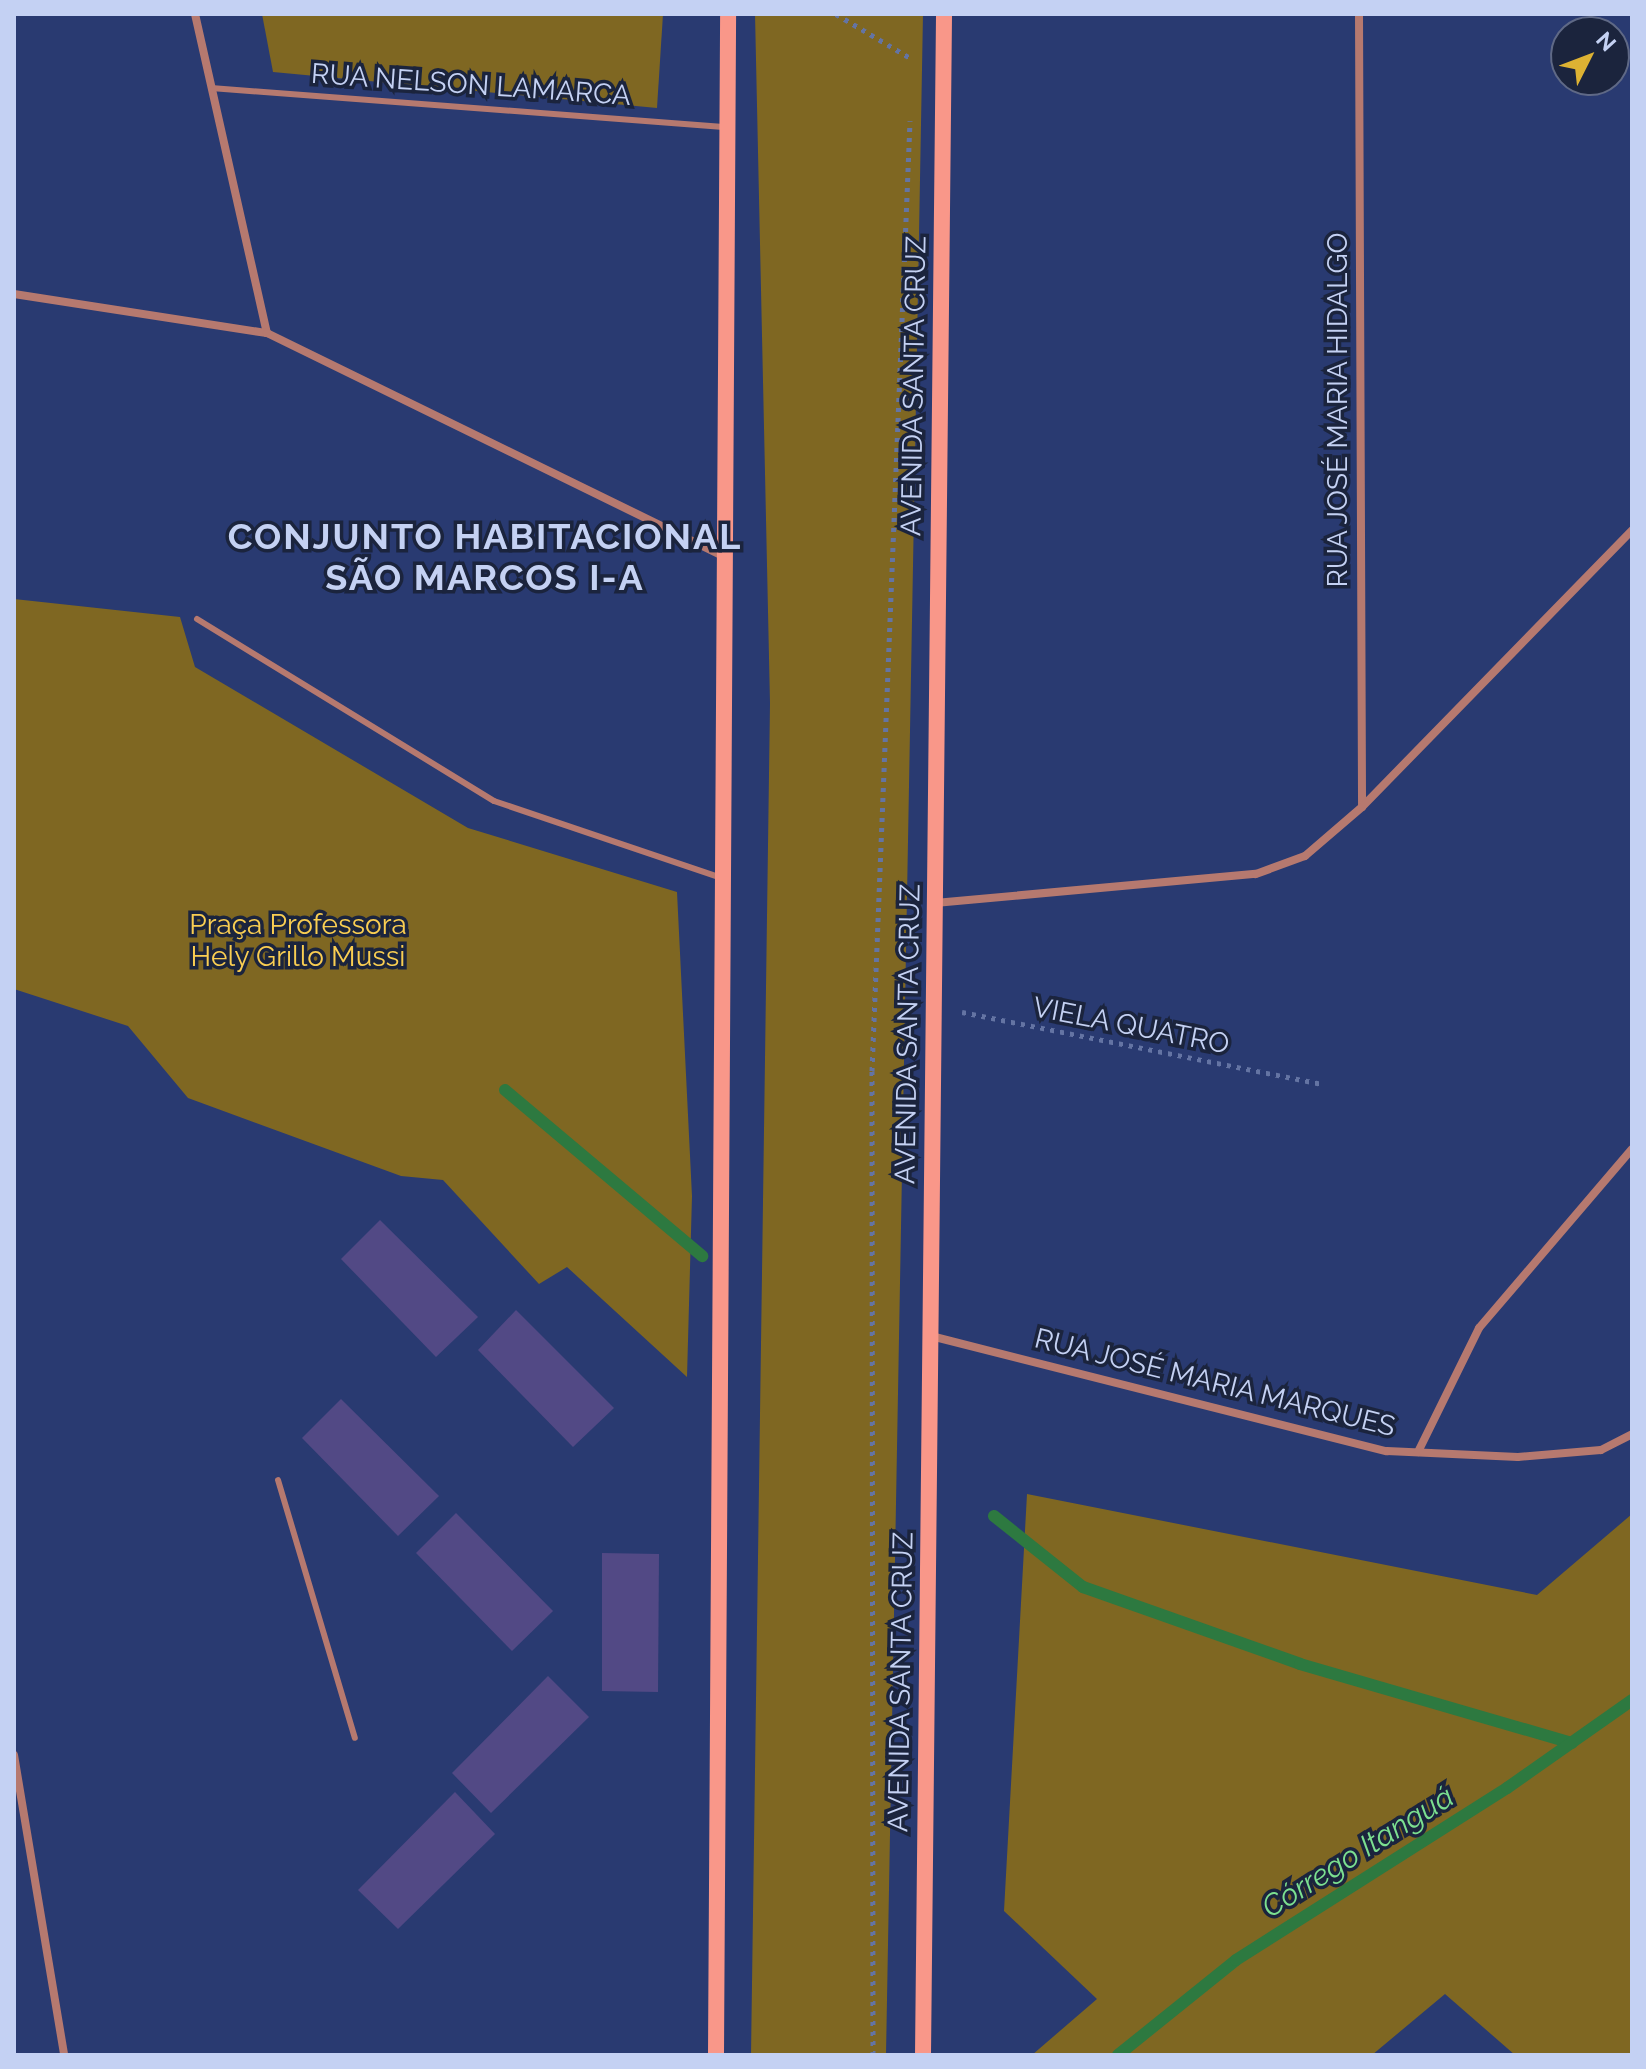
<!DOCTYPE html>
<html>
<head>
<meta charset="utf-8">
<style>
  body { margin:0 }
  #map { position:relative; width:1646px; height:2069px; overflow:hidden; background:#293a71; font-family:Raleway,sans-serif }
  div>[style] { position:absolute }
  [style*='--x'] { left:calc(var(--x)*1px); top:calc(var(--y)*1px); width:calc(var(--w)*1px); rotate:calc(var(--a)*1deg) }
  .green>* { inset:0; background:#7f6722 }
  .stream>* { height:12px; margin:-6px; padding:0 6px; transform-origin:6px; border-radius:6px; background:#2d7940 }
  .building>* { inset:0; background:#524985 }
  .path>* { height:5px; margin-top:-2.5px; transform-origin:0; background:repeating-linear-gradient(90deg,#6474a3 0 4px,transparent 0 10px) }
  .service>* { height:6px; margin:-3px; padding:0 3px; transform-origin:3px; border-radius:3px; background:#b6796f }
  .minor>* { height:8px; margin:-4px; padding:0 4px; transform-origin:4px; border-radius:4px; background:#b6796f }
  .secondary>* { height:16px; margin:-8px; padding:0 8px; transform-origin:8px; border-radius:8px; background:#f99789 }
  span { translate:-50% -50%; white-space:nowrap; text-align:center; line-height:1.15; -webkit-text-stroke:7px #1b243d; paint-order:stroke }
  .street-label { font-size:28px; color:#c4d1f3 }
  .park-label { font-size:28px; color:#face52 }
  .water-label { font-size:30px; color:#7ce090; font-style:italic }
  .district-label { font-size:36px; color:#c4d1f3; font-weight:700; letter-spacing:2px }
  .frame { position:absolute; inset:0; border:16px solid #c4d1f3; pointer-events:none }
  .north { position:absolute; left:1550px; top:16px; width:80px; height:80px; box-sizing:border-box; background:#1b243d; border:2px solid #5f6986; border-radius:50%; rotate:48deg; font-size:22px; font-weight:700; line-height:32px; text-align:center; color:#c4d1f3 }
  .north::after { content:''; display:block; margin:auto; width:28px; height:36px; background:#ddb233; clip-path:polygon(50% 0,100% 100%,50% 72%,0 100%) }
</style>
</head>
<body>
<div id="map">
  <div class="green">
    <div style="clip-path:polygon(262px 14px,663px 14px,657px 108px,273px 72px)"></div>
    <div style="clip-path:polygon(755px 14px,923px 14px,886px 2055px,751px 2055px,770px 703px)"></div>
    <div style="clip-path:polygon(14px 599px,180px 617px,195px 667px,468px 828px,677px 892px,692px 1196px,687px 1377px,567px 1267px,539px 1284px,443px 1180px,401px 1176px,188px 1098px,128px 1026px,14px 989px)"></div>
    <div style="clip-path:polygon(1027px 1494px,1537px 1595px,1632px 1514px,1632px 2055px,1515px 2055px,1445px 1994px,1372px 2055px,1032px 2055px,1097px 1999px,1004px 1911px)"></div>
  </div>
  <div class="stream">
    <div style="--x:505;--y:1090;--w:258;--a:40.1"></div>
    <div style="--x:994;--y:1516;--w:114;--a:38.6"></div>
    <div style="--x:1083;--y:1587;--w:230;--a:19.5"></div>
    <div style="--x:1300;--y:1664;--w:283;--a:16.2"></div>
    <div style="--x:1118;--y:2055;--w:151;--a:-38.8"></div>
    <div style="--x:1236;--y:1960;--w:321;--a:-32.4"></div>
    <div style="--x:1507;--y:1788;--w:153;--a:-35.1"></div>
  </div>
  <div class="building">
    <div style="clip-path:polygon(380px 1220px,478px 1317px,436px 1357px,341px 1259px)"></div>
    <div style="clip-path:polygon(516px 1310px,614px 1408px,573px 1447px,478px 1350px)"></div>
    <div style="clip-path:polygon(341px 1399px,439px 1496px,398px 1536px,302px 1438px)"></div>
    <div style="clip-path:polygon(456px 1513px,553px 1611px,512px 1651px,416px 1553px)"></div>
    <div style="clip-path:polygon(602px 1553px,659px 1554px,658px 1692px,602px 1691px)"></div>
    <div style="clip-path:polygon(548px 1676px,589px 1717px,491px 1813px,452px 1773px)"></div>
    <div style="clip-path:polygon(455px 1792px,495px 1834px,398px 1929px,358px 1890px)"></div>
  </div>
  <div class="path">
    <div style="--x:836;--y:14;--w:88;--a:30.6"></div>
    <div style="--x:962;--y:1012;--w:366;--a:11.3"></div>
    <div style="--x:873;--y:2055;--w:984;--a:-90.06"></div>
    <div style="--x:872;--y:1071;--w:951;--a:-87.71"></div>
  </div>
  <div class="service">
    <div style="--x:211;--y:88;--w:514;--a:4.35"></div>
    <div style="--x:197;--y:619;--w:348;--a:31.5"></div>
    <div style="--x:494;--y:801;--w:240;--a:18.7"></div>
    <div style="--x:278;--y:1480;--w:269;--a:73.4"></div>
  </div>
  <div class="minor">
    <div style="--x:195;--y:14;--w:327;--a:77.3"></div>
    <div style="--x:1359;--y:14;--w:793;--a:89.78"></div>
    <div style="--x:14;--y:294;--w:256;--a:8.8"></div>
    <div style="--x:267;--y:333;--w:510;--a:26.06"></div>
    <div style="--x:935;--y:903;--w:322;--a:-5.2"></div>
    <div style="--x:1256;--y:874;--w:52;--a:-20.2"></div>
    <div style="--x:1305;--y:856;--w:75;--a:-40.7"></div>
    <div style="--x:1362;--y:807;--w:387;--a:-45.7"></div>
    <div style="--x:931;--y:1336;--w:470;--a:14.2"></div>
    <div style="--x:1387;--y:1451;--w:131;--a:2.6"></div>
    <div style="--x:1518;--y:1457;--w:83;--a:-4.8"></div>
    <div style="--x:1601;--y:1450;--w:35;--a:-27"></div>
    <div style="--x:1418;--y:1452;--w:138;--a:-63.8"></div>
    <div style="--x:1479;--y:1328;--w:235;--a:-49.5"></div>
    <div style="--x:14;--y:1755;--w:304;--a:80.5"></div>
  </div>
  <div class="secondary">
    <div style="--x:716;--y:2055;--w:2041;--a:-89.66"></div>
    <div style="--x:923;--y:2055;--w:2041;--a:-89.41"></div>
  </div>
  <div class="street-label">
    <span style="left:471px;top:85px;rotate:4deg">RUA NELSON LAMARCA</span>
    <span style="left:914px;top:386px;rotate:-89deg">AVENIDA SANTA CRUZ</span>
    <span style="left:1338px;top:410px;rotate:-90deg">RUA JOSÉ MARIA HIDALGO</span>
    <span style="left:1131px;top:1026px;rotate:11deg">VIELA QUATRO</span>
    <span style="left:908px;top:1034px;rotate:-89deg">AVENIDA SANTA CRUZ</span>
    <span style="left:1215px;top:1383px;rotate:14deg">RUA JOSÉ MARIA MARQUES</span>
    <span style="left:901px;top:1682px;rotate:-89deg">AVENIDA SANTA CRUZ</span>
  </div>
  <div class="park-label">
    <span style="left:298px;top:941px">Praça Professora<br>Hely Grillo Mussi</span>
  </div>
  <div class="water-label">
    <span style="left:1358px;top:1852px;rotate:-32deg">Córrego Itanguá</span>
  </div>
  <div class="district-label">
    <span style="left:485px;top:557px">CONJUNTO HABITACIONAL<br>SÃO MARCOS I-A</span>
  </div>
  <div class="frame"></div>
  <div class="north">N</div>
</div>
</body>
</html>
